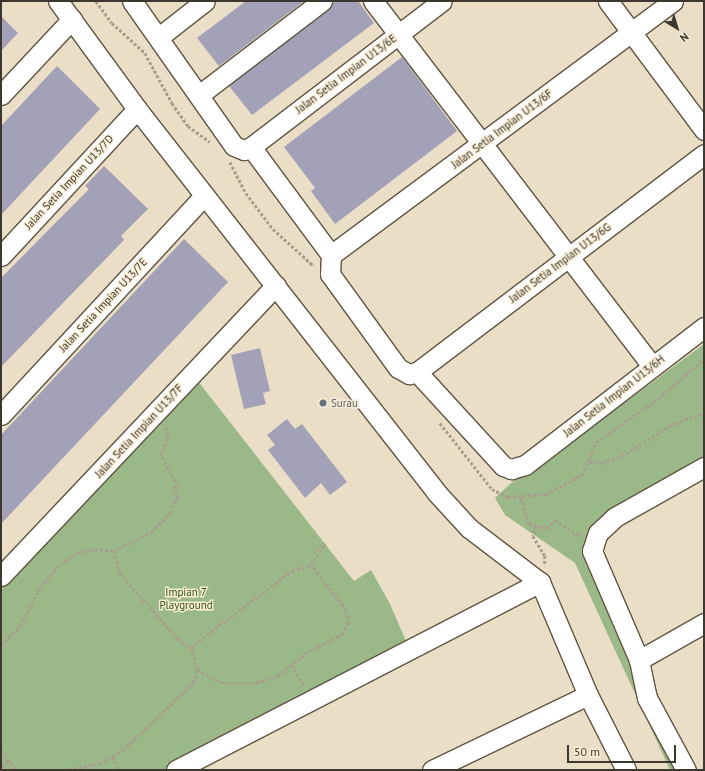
<!DOCTYPE html>
<html>
<head>
<meta charset="utf-8">
<style>
  body { margin:0 }
  #map { position:relative; width:705px; height:771px; overflow:hidden; background:#eadec7; font-family:"PT Sans",sans-serif }
  div>[style] { position:absolute }
  [style*='--x'] { left:calc(var(--x)*1px); top:calc(var(--y)*1px); width:calc(var(--w)*1px); rotate:calc(var(--a)*1deg) }
  .green>* { inset:0; background:#9bb888 }
  .building>* { inset:0; background:#a3a1b8 }
  .path>* { height:2.5px; margin-top:-1.25px; transform-origin:0; background:repeating-linear-gradient(90deg,#a79e8d 0 3px,transparent 0 5px) }
  .roads { filter:drop-shadow(1px 0 #5f5542) drop-shadow(-1px 0 #5f5542) drop-shadow(0 1px #5f5542) drop-shadow(0 -1px #5f5542) }
  .minor>* { height:19px; margin:-9.5px; padding:0 9.5px; transform-origin:9.5px; border-radius:9.5px; background:#fff }
  .dots>* { width:11px; height:11px; translate:-50% -50%; box-sizing:border-box; border:2px solid #f7ebd4; border-radius:50% }
  span { translate:-50% -50%; white-space:nowrap; text-align:center; line-height:1.15; -webkit-text-stroke:3px #f7ebd4; paint-order:stroke }
  .street-label { font-size:11px; color:#3c382f }
  .worship-label { font-size:11px; color:#5b616d }
  .left { translate:0 -50%; text-align:left }
  .park-label { font-size:11px; color:#32560f }
  .frame { position:absolute; inset:0; border:2px solid #3c382f; pointer-events:none }
  .north { position:absolute; left:657px; top:8px; width:40px; height:40px; -webkit-text-stroke:3px #f7ebd4; paint-order:stroke; rotate:142deg; font-size:11px; font-weight:700; line-height:16px; text-align:center; color:#3c382f }
  .north::after { content:''; display:block; margin:auto; width:14px; height:18px; background:#3c382f; clip-path:polygon(50% 0,100% 100%,50% 72%,0 100%) }
  .scale { position:absolute; left:567px; top:745px; width:109px; height:18px; box-sizing:border-box; border:2px solid #3c382f; border-top:0; padding-left:5px; font-size:12px; line-height:14px; white-space:nowrap; color:#3c382f; -webkit-text-stroke:3px #f7ebd4; paint-order:stroke }
</style>
</head>
<body>
<div id="map">
  <div class="green">
    <div style="clip-path:polygon(704px 344px,704px 458px,595px 541px,648px 682px,688px 770px,670px 770px,575px 563px,505px 515px,495px 498px,512px 482px,535px 469px)"></div>
    <div style="clip-path:polygon(197px 380px,354px 581px,371px 570px,390px 604px,406px 641px,171px 770px,1px 770px,1px 586px)"></div>
  </div>
  <div class="building">
    <div style="clip-path:polygon(246px 1px,304px 1px,219px 66px,197px 38px)"></div>
    <div style="clip-path:polygon(333px 1px,358px 1px,374px 23px,252px 115px,229px 86px,329px 10px)"></div>
    <div style="clip-path:polygon(1px 16px,18px 33px,1px 51px)"></div>
    <div style="clip-path:polygon(402px 57px,457px 131px,335px 224px,311px 191px,315px 188px,284px 147px)"></div>
    <div style="clip-path:polygon(57px 66px,100px 109px,1px 215px,1px 126px)"></div>
    <div style="clip-path:polygon(104px 166px,148px 209px,121px 236px,124px 240px,1px 367px,1px 278px,89px 189px,85px 186px)"></div>
    <div style="clip-path:polygon(184px 239px,228px 282px,1px 524px,1px 435px)"></div>
    <div style="clip-path:polygon(260px 348px,270px 391px,263px 393px,266px 404px,244px 409px,231px 355px)"></div>
    <div style="clip-path:polygon(287px 419px,295px 429px,302px 424px,347px 482px,330px 495px,321px 483px,305px 498px,268px 450px,275px 445px,267px 435px)"></div>
  </div>
  <div class="path">
    <div style="--x:96;--y:1;--w:27;--a:54"></div>
    <div style="--x:112;--y:23;--w:45;--a:42.3"></div>
    <div style="--x:145;--y:53;--w:57;--a:61.6"></div>
    <div style="--x:172;--y:103;--w:28;--a:55"></div>
    <div style="--x:188;--y:126;--w:27;--a:36"></div>
    <div style="--x:230;--y:162;--w:35;--a:63"></div>
    <div style="--x:246;--y:193;--w:45;--a:53.1"></div>
    <div style="--x:273;--y:229;--w:55;--a:42.1"></div>
    <div style="--x:440;--y:423;--w:84;--a:51.8"></div>
    <div style="--x:492;--y:489;--w:18;--a:27"></div>
    <div style="--x:508;--y:497;--w:38;--a:-5"></div>
    <div style="--x:546;--y:494;--w:41;--a:-27.8"></div>
    <div style="--x:582;--y:475;--w:36;--a:-67"></div>
    <div style="--x:596;--y:442;--w:75;--a:-34.7"></div>
    <div style="--x:658;--y:399;--w:61;--a:-41"></div>
    <div style="--x:589;--y:462;--w:13;--a:4"></div>
    <div style="--x:602;--y:463;--w:21;--a:-19"></div>
    <div style="--x:622;--y:456;--w:58;--a:-32.3"></div>
    <div style="--x:671;--y:425;--w:35;--a:-20"></div>
    <div style="--x:521;--y:498;--w:27;--a:73"></div>
    <div style="--x:529;--y:524;--w:18;--a:13"></div>
    <div style="--x:547;--y:528;--w:11;--a:-45"></div>
    <div style="--x:555;--y:520;--w:30;--a:33"></div>
    <div style="--x:537;--y:526;--w:11;--a:112"></div>
    <div style="--x:533;--y:536;--w:23;--a:59"></div>
    <div style="--x:545;--y:556;--w:10;--a:90"></div>
    <div style="--x:114;--y:551;--w:23;--a:75"></div>
    <div style="--x:120;--y:573;--w:88;--a:48.7"></div>
    <div style="--x:178;--y:639;--w:15;--a:32"></div>
    <div style="--x:191;--y:647;--w:126;--a:-37"></div>
    <div style="--x:292;--y:571;--w:20;--a:-18"></div>
    <div style="--x:1;--y:645;--w:27;--a:-45"></div>
    <div style="--x:20;--y:626;--w:39;--a:-63"></div>
    <div style="--x:38;--y:591;--w:35;--a:-51"></div>
    <div style="--x:60;--y:564;--w:20;--a:-33"></div>
    <div style="--x:77;--y:553;--w:18;--a:-13"></div>
    <div style="--x:95;--y:549;--w:19;--a:6"></div>
    <div style="--x:114;--y:551;--w:42;--a:-27.2"></div>
    <div style="--x:151;--y:532;--w:27;--a:-45"></div>
    <div style="--x:170;--y:513;--w:17;--a:-65"></div>
    <div style="--x:177;--y:498;--w:16;--a:-97"></div>
    <div style="--x:175;--y:482;--w:30;--a:-118"></div>
    <div style="--x:161;--y:456;--w:22;--a:-72"></div>
    <div style="--x:168;--y:435;--w:9;--a:-108"></div>
    <div style="--x:292;--y:665;--w:23;--a:59"></div>
    <div style="--x:197;--y:670;--w:28;--a:27"></div>
    <div style="--x:222;--y:683;--w:34;--a:0"></div>
    <div style="--x:256;--y:683;--w:23;--a:-18"></div>
    <div style="--x:278;--y:676;--w:40;--a:-39"></div>
    <div style="--x:309;--y:651;--w:37;--a:-27"></div>
    <div style="--x:342;--y:634;--w:12;--a:-59"></div>
    <div style="--x:348;--y:624;--w:14;--a:-98"></div>
    <div style="--x:346;--y:610;--w:57;--a:-127.9"></div>
    <div style="--x:311;--y:565;--w:26;--a:-58"></div>
    <div style="--x:1;--y:751;--w:24;--a:52"></div>
    <div style="--x:113;--y:757;--w:14;--a:65"></div>
    <div style="--x:1;--y:766;--w:9;--a:-27"></div>
    <div style="--x:69;--y:770;--w:31;--a:-13"></div>
    <div style="--x:99;--y:763;--w:27;--a:-28"></div>
    <div style="--x:123;--y:750;--w:97;--a:-43.7"></div>
    <div style="--x:193;--y:683;--w:14;--a:-73"></div>
    <div style="--x:197;--y:670;--w:25;--a:-104"></div>
  </div>
  <div class="roads">
    <div class="minor">
      <div style="--x:58;--y:1;--w:134;--a:53.8"></div>
      <div style="--x:137;--y:109;--w:486;--a:52"></div>
      <div style="--x:436;--y:492;--w:49;--a:47.5"></div>
      <div style="--x:469;--y:528;--w:89;--a:37.3"></div>
      <div style="--x:540;--y:582;--w:123;--a:67"></div>
      <div style="--x:588;--y:695;--w:84;--a:63.1"></div>
      <div style="--x:132;--y:1;--w:177;--a:54.9"></div>
      <div style="--x:234;--y:146;--w:11;--a:22"></div>
      <div style="--x:244;--y:150;--w:8;--a:-23"></div>
      <div style="--x:251;--y:147;--w:134;--a:53.5"></div>
      <div style="--x:331;--y:255;--w:19;--a:93"></div>
      <div style="--x:330;--y:274;--w:116;--a:54.1"></div>
      <div style="--x:398;--y:368;--w:13;--a:29"></div>
      <div style="--x:409;--y:374;--w:8;--a:-14"></div>
      <div style="--x:417;--y:372;--w:127;--a:47.5"></div>
      <div style="--x:503;--y:466;--w:9;--a:21"></div>
      <div style="--x:511;--y:469;--w:15;--a:-16"></div>
      <div style="--x:525;--y:465;--w:226;--a:-37.6"></div>
      <div style="--x:373;--y:1;--w:459;--a:52.6"></div>
      <div style="--x:608;--y:1;--w:161;--a:53.3"></div>
      <div style="--x:159;--y:37;--w:58;--a:-38"></div>
      <div style="--x:1;--y:95;--w:104;--a:-46.9"></div>
      <div style="--x:199;--y:95;--w:155;--a:-37.4"></div>
      <div style="--x:251;--y:147;--w:240;--a:-37.4"></div>
      <div style="--x:331;--y:255;--w:426;--a:-36.6"></div>
      <div style="--x:1;--y:256;--w:200;--a:-47.2"></div>
      <div style="--x:417;--y:372;--w:360;--a:-37.2"></div>
      <div style="--x:1;--y:415;--w:299;--a:-47.2"></div>
      <div style="--x:1;--y:576;--w:400;--a:-46.6"></div>
      <div style="--x:639;--y:660;--w:75;--a:-29.6"></div>
      <div style="--x:176;--y:770;--w:410;--a:-27.3"></div>
      <div style="--x:432;--y:770;--w:173;--a:-25.7"></div>
      <div style="--x:686;--y:770;--w:82;--a:-118.4"></div>
      <div style="--x:647;--y:698;--w:39;--a:-102"></div>
      <div style="--x:639;--y:660;--w:119;--a:-113.3"></div>
      <div style="--x:592;--y:551;--w:19;--a:-72"></div>
      <div style="--x:598;--y:533;--w:23;--a:-43"></div>
      <div style="--x:615;--y:517;--w:102;--a:-29.3"></div>
    </div>
  </div>
  <div class="dots">
    <div style="left:323px;top:403px;background:#6b7280"></div>
  </div>
  <div class="street-label">
    <span style="left:346px;top:74px;rotate:-37deg">Jalan Setia Impian U13/6E</span>
    <span style="left:502px;top:129px;rotate:-37deg">Jalan Setia Impian U13/6F</span>
    <span style="left:69px;top:182px;rotate:-47deg">Jalan Setia Impian U13/7D</span>
    <span style="left:560px;top:263px;rotate:-37deg">Jalan Setia Impian U13/6G</span>
    <span style="left:103px;top:305px;rotate:-47deg">Jalan Setia Impian U13/7E</span>
    <span style="left:614px;top:396px;rotate:-38deg">Jalan Setia Impian U13/6H</span>
    <span style="left:139px;top:431px;rotate:-47deg">Jalan Setia Impian U13/7F</span>
  </div>
  <div class="worship-label">
    <span class="left" style="left:331px;top:403px">Surau</span>
  </div>
  <div class="park-label">
    <span style="left:186px;top:599px">Impian 7<br>Playground</span>
  </div>
  <div class="frame"></div>
  <div class="north">N</div>
  <div class="scale">50 m</div>
</div>
</body>
</html>
